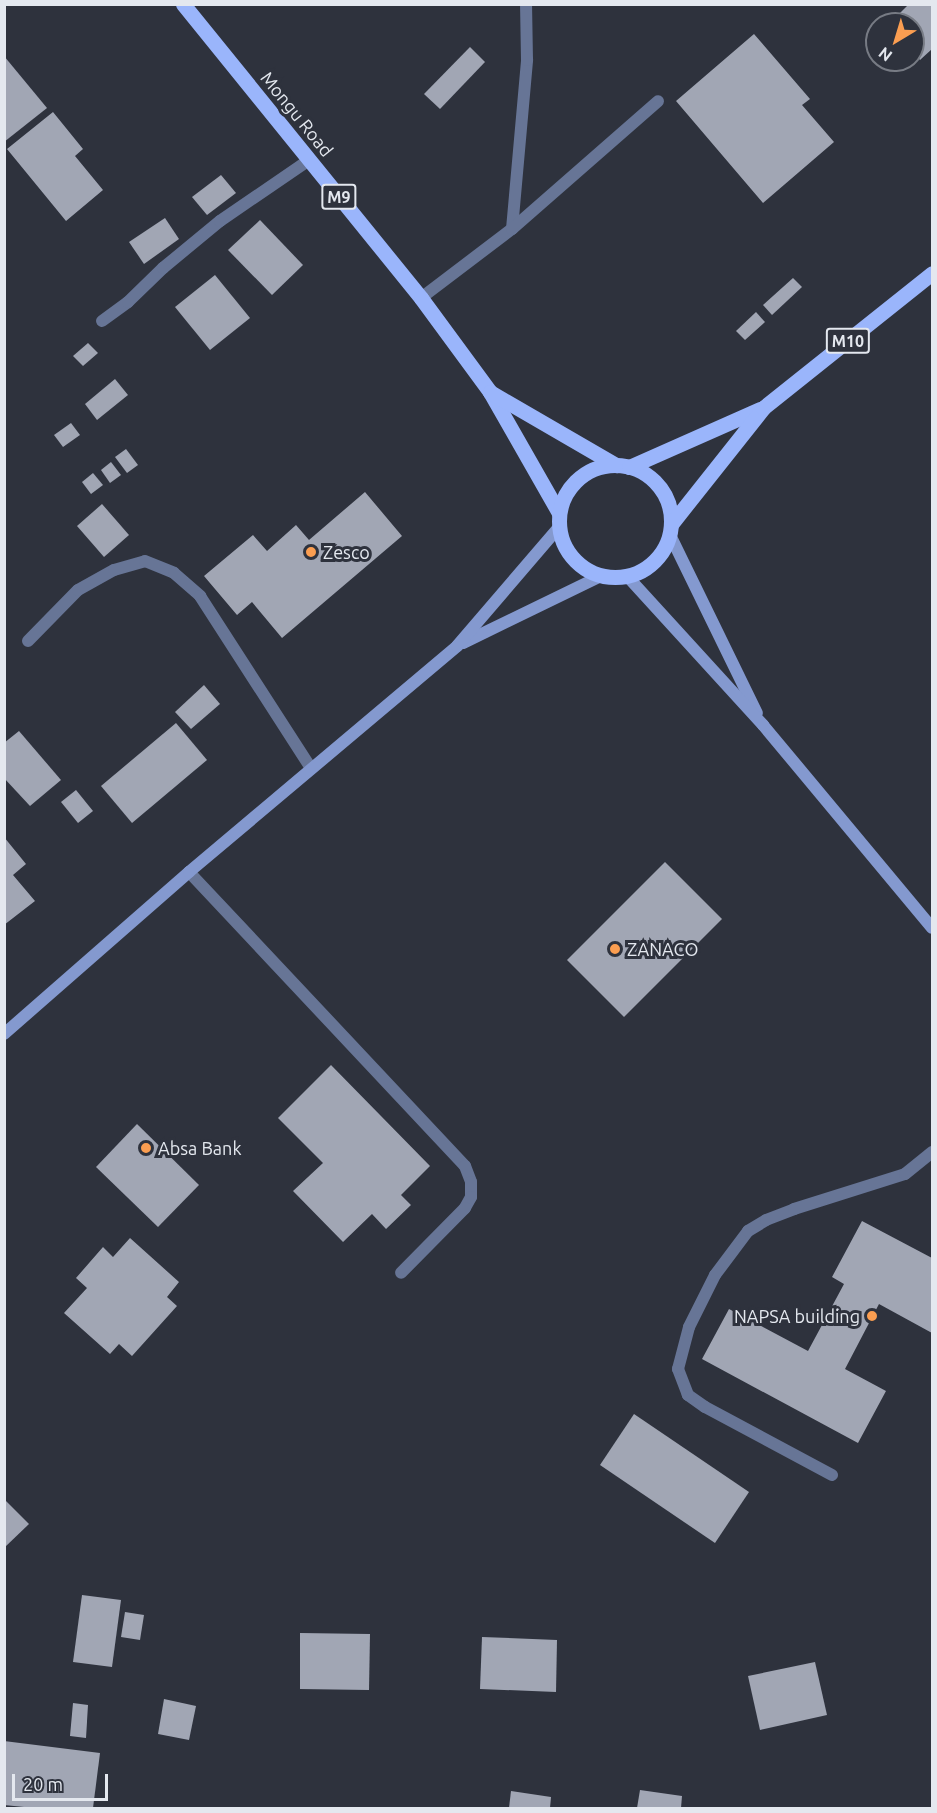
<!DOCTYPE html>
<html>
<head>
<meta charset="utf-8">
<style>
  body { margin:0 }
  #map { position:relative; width:937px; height:1813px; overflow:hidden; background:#2e323d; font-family:Ubuntu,sans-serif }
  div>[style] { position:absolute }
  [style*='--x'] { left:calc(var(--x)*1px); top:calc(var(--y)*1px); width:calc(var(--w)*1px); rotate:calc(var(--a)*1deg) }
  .building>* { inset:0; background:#a1a6b4 }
  .service>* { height:12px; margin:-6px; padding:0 6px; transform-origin:6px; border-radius:6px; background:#677596 }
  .secondary>* { height:12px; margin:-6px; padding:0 6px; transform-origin:6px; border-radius:6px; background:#8499cf }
  .primary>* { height:15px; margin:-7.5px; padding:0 7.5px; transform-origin:7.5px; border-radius:7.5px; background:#9ab5fb }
  .primary>.ring { margin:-7.5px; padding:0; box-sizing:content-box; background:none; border:15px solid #9ab5fb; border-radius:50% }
  .dots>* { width:16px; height:16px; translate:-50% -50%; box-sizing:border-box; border:3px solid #2e323d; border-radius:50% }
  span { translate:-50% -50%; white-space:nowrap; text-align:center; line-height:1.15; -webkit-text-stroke:6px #2e323d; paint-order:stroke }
  .shield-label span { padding:2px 4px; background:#2e323d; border:2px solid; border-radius:4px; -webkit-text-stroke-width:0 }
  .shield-label { font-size:16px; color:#e4e8ef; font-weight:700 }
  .street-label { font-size:18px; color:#e4e8ef }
  .poi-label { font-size:18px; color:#e4e8ef }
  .left { translate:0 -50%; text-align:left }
  .right { translate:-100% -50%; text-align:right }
  .frame { position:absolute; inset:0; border:6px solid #e4e8ef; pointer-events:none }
  .north { position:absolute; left:865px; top:12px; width:60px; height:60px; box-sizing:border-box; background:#2e323d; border:2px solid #777b84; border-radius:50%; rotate:218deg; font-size:16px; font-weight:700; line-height:24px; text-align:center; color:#e4e8ef }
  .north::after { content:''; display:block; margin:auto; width:21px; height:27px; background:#fb9e51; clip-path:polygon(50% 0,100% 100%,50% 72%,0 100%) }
  .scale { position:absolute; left:12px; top:1774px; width:96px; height:27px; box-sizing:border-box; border:3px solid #e4e8ef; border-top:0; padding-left:8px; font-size:18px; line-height:21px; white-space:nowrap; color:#e4e8ef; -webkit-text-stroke:4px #2e323d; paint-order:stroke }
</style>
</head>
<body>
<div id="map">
  <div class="building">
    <div style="clip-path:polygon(909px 4px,932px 4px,932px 49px,920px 60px,913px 52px,913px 24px,889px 24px)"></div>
    <div style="clip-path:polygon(754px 34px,810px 99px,802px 105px,834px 142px,763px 203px,676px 101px)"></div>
    <div style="clip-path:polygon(470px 47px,485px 62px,440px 109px,424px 94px)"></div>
    <div style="clip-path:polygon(4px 56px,47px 108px,4px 142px)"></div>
    <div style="clip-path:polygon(53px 112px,83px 149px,75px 156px,103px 190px,66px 221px,7px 149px)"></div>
    <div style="clip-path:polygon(221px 175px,236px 193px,207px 215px,192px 197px)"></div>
    <div style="clip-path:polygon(165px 218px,179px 239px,144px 264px,129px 242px)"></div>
    <div style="clip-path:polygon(260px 220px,303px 265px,272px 295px,228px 250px)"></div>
    <div style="clip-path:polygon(215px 275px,250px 318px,210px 350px,175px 307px)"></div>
    <div style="clip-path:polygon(793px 278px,802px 287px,772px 315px,763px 305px)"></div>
    <div style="clip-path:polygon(756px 312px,765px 322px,745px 340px,736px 331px)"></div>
    <div style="clip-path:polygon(88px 343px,98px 353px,83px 366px,73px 356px)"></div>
    <div style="clip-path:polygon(115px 379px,128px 395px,97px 420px,85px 404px)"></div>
    <div style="clip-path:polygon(71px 423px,80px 435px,63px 447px,54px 435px)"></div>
    <div style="clip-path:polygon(126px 449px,138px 465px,127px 473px,115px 457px)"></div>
    <div style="clip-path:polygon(111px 462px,121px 475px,110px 483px,101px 470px)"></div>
    <div style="clip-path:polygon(93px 473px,103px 485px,91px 494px,82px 482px)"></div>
    <div style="clip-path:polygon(365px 492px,402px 536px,282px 638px,252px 602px,237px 615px,204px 576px,253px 535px,267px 551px,296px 525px,309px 540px)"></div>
    <div style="clip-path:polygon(102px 504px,129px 535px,104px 557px,77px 526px)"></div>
    <div style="clip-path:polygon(204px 685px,220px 704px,191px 729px,175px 712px)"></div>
    <div style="clip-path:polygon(176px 723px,207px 760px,132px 823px,101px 786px)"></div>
    <div style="clip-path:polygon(19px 731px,61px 780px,30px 806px,4px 778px,4px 743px)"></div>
    <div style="clip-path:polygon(76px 790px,93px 811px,78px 823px,61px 802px)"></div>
    <div style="clip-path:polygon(4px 837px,26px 864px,13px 875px,35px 901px,4px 925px)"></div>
    <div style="clip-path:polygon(665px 862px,722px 919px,624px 1017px,567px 960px)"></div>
    <div style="clip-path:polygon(331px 1065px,430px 1166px,401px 1195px,411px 1205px,386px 1229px,372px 1214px,343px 1242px,293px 1191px,323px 1163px,278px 1118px)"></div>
    <div style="clip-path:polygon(137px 1124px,199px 1185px,158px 1227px,96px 1167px)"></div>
    <div style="clip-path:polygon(862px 1221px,932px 1258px,932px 1333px,879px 1304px,845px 1369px,886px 1391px,858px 1443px,702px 1359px,729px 1309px,808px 1351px,844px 1284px,832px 1277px)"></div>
    <div style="clip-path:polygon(130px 1238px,179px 1282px,167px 1297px,177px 1306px,132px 1356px,119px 1344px,110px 1354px,64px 1313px,87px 1288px,76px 1278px,103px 1247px,113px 1257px)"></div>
    <div style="clip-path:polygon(634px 1414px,749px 1492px,715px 1543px,600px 1465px)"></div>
    <div style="clip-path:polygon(4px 1499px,29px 1524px,4px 1548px)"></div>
    <div style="clip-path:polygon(82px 1595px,121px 1600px,112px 1667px,73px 1662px)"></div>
    <div style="clip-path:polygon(125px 1612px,144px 1615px,140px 1640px,121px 1637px)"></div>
    <div style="clip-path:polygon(300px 1633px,370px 1634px,369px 1690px,300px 1689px)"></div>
    <div style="clip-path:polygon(482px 1637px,557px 1640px,556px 1692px,480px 1689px)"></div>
    <div style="clip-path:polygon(815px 1662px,827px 1715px,760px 1730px,748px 1676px)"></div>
    <div style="clip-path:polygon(164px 1699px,196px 1706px,189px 1740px,158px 1734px)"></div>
    <div style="clip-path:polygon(73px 1703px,88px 1705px,86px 1738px,70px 1736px)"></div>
    <div style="clip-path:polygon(4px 1741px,100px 1753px,93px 1808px,34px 1808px,4px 1805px)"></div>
    <div style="clip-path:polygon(640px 1790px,682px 1796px,681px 1808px,637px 1808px)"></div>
    <div style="clip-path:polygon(511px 1791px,551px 1797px,550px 1808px,509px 1808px)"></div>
  </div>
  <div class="service">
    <div style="--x:512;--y:229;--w:170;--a:-84.9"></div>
    <div style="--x:527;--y:60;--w:56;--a:-91"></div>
    <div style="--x:421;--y:298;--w:114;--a:-37.2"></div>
    <div style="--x:512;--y:229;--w:194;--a:-41.2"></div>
    <div style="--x:102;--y:321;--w:32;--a:-36"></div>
    <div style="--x:128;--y:302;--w:49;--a:-44.2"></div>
    <div style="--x:163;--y:268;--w:74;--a:-39.5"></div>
    <div style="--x:220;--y:221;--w:108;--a:-34.4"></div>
    <div style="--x:28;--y:641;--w:71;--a:-45.6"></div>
    <div style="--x:78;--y:590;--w:41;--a:-29.1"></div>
    <div style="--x:114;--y:570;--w:32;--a:-16"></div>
    <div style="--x:145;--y:561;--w:31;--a:22"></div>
    <div style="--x:174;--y:573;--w:35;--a:41"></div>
    <div style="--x:200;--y:596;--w:205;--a:57.2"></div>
    <div style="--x:189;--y:872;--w:403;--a:46.8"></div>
    <div style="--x:465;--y:1166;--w:17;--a:69"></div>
    <div style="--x:471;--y:1182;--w:15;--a:90"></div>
    <div style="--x:471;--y:1197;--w:13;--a:119"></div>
    <div style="--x:465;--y:1208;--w:91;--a:134.6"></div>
    <div style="--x:832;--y:1475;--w:144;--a:-151.8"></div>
    <div style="--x:705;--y:1407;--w:21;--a:-145"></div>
    <div style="--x:688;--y:1395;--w:28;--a:-111"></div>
    <div style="--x:678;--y:1369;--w:43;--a:-75.3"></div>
    <div style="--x:689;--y:1327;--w:58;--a:-63.4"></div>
    <div style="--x:715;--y:1275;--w:55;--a:-53.1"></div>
    <div style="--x:748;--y:1231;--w:21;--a:-31"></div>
    <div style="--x:766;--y:1220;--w:30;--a:-21"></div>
    <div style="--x:794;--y:1209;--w:116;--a:-17.5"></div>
    <div style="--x:905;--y:1174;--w:35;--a:-39"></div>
  </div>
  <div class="secondary">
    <div style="--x:670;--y:535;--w:198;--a:64"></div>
    <div style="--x:627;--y:576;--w:202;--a:47.6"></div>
    <div style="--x:763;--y:725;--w:264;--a:50.2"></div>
    <div style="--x:463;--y:643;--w:153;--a:-25.9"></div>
    <div style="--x:4;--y:1034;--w:246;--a:-41.2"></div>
    <div style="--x:189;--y:872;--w:351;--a:-40.1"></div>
    <div style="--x:457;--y:646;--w:157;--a:-49.4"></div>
  </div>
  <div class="primary">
    <div style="--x:183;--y:4;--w:378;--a:51"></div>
    <div style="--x:421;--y:298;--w:117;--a:53.7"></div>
    <div style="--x:490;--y:392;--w:139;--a:60.3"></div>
    <div style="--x:490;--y:392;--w:146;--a:30.1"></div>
    <div class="ring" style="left:559px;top:465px;width:97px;height:97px"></div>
    <div style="--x:629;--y:467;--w:143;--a:-23.9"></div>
    <div style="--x:672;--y:523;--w:147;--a:-51.6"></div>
    <div style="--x:763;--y:408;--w:216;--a:-38.6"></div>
  </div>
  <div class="dots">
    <div style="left:311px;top:552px;background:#fb9e51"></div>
    <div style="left:615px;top:949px;background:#fb9e51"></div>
    <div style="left:146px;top:1148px;background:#fb9e51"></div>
    <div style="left:872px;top:1316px;background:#fb9e51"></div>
  </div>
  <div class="shield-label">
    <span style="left:339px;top:197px">M9</span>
    <span style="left:848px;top:341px">M10</span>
  </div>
  <div class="street-label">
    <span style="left:297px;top:114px;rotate:51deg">Mongu Road</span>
  </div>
  <div class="poi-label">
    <span class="left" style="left:323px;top:552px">Zesco</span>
    <span class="left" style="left:627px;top:949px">ZANACO</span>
    <span class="left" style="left:158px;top:1148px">Absa Bank</span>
    <span class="right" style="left:860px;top:1316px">NAPSA building</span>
  </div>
  <div class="frame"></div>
  <div class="north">N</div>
  <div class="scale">20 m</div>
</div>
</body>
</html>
